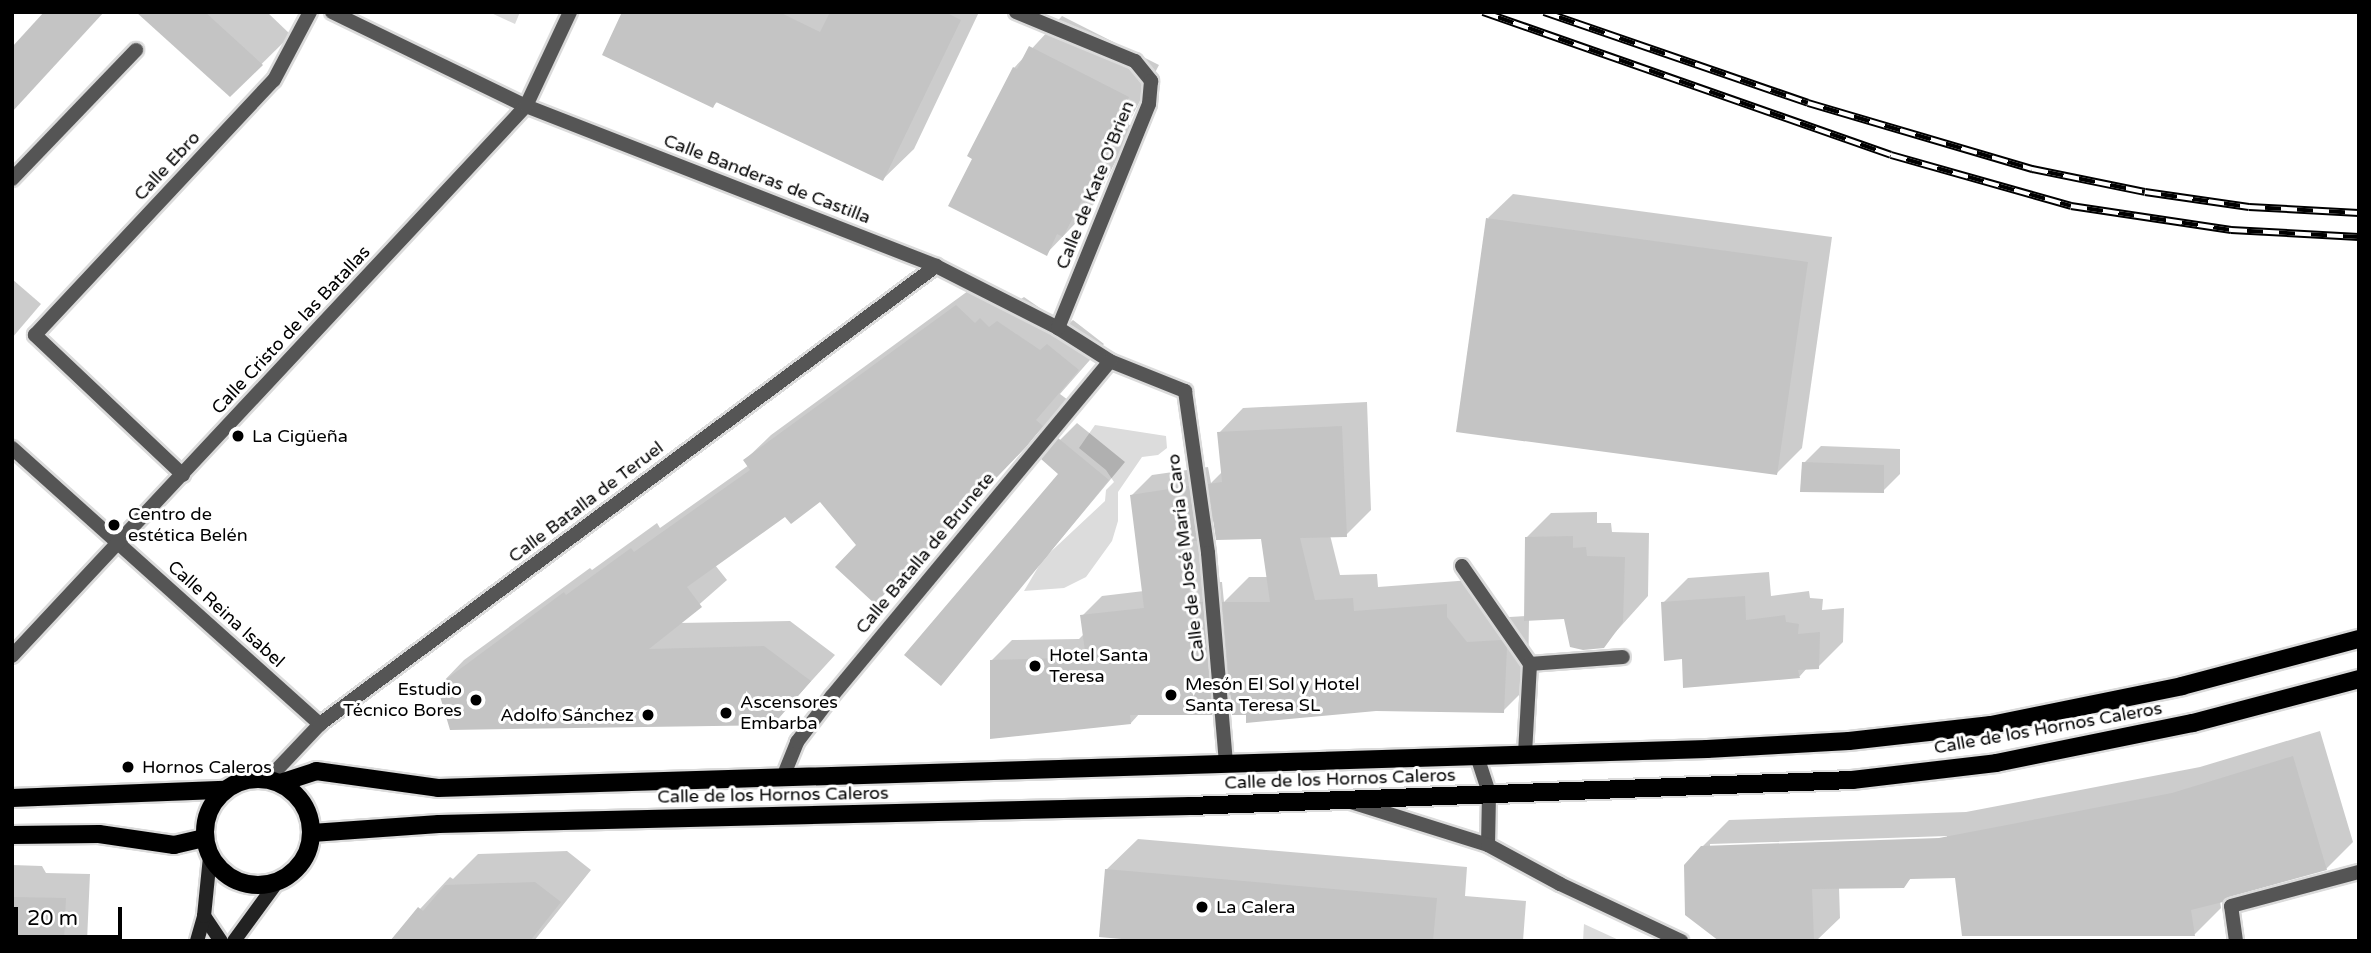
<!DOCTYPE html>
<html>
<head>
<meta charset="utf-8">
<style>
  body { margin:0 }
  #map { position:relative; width:2371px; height:953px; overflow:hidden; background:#fff; font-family:"Varela Round",sans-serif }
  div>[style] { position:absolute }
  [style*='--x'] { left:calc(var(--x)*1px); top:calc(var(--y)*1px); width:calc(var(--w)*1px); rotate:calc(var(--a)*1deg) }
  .green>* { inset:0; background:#dcdcdc }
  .shadow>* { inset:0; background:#0003 }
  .building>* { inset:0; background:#c4c4c4 }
  .roads { filter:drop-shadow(2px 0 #dbdbdb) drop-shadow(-2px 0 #dbdbdb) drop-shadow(0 2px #dbdbdb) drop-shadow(0 -2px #dbdbdb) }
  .lane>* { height:14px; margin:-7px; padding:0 7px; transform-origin:7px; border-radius:7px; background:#555 }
  .street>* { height:14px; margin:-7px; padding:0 7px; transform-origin:7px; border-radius:7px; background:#555 }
  .secondary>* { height:14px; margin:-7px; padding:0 7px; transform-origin:7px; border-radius:7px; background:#222 }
  .primary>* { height:18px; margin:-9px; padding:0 9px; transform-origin:9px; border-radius:9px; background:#000 }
  .primary>.ring { margin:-9px; padding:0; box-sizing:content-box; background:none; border:18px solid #000; border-radius:50% }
  .rail>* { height:8px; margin-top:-4px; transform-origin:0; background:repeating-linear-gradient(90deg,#fff 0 16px,#000 0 32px); box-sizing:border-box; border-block:2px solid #000 }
  .dots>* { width:19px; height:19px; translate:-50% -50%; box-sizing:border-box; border:4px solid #fff; border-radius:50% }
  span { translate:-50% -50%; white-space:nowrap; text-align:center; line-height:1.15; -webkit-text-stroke:6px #fff; paint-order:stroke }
  .street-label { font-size:18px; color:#000 }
  .poi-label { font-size:18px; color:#000 }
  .left { translate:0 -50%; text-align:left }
  .right { translate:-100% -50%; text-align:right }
  .frame { position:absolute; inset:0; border:14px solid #000; pointer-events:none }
  .scale { position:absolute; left:14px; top:907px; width:108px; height:32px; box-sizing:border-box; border:4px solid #000; border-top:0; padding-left:9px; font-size:21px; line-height:24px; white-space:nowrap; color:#000; -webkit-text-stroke:5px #fff; paint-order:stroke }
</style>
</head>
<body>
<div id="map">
  <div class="green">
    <div style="clip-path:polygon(489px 12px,520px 12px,515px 24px)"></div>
    <div style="clip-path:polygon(1095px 425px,1166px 436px,1167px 448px,1158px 455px,1142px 457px,1118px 492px,1118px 521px,1112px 541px,1086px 577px,1064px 588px,1024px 591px,1043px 559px,1105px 501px,1106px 490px,1114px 482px,1106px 470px,1079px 448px)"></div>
    <div style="clip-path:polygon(1584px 924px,1621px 941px,1583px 941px)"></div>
  </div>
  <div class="shadow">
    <div style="clip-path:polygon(139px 12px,267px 12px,291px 35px,230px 95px)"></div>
    <div style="clip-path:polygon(624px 12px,979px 12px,914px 149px,883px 179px,718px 101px,713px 106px)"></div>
    <div style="clip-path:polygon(1062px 16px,1159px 65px,1128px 124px,1133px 127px,1094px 204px,1046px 254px,975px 158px,1014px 68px)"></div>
    <div style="clip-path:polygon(1513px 194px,1832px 237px,1802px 448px,1777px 473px,1488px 218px)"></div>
    <div style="clip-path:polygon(12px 279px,41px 304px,12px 338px)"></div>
    <div style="clip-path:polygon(983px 280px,1002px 298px,1007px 294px,1015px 303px,1024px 297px,1066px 326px,1073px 320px,1104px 344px,1060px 394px,1068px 400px,1052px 418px,900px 576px,858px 545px,821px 500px,786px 514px,715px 565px,727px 580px,678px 623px,790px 621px,835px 655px,773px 723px,439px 686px,464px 660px,590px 568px,592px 570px,657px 523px,660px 528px,749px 465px,745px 460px,771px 435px)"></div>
    <div style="clip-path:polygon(evenodd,1367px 402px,1371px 510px,1346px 535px,1330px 535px,1340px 575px,1377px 574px,1378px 587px,1471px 580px,1471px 592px,1493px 618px,1526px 616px,1526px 538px,1551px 513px,1597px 512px,1597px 523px,1611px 523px,1612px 532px,1649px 533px,1648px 596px,1603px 646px,1566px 617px,1529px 619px,1528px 686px,1503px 711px,1376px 709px,1247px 714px,1231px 694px,1212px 714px,1140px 713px,1131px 723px,992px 660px,1012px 640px,1079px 639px,1083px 635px,1082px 616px,1102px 596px,1144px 591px,1132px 495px,1152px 475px,1208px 467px,1211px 483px,1222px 472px,1219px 433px,1243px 408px,1367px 402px,1215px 520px,1263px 537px,1268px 577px,1249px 577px,1224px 602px,1222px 582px,1211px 582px,1203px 532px,1215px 520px)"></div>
    <div style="clip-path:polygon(1077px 423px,1125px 462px,941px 683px,1060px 474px,1060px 440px)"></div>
    <div style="clip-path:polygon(1821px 446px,1900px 449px,1900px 474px,1883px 491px,1804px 463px)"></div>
    <div style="clip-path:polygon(1769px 572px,1771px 596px,1809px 591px,1810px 598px,1823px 599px,1822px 610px,1844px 608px,1843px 642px,1818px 667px,1808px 667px,1800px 676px,1685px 686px,1684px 657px,1663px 603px,1688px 578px)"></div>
    <div style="clip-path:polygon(evenodd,2320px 731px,2353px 842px,2326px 869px,2228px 895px,2220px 901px,2221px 908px,2195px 934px,1963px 934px,1957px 876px,1912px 877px,1903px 886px,1839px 887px,1840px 918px,1816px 941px,1724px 941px,1702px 847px,1729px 820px,1966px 812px,2200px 767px,2320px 731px,1947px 836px,1947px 840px,1710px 848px,1710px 844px,1947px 836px)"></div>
    <div style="clip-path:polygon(1138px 839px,1467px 867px,1465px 896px,1526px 901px,1523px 941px,1166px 941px,1106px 870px)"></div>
    <div style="clip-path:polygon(567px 851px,591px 870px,534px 941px,390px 941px,450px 877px,453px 879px,478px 854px)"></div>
    <div style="clip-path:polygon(12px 865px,42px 866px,46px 873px,90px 874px,87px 941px,12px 941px)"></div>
  </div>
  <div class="building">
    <div style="clip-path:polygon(44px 12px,104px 12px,12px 112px,12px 47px)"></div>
    <div style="clip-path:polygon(136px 12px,205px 12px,263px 65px,230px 97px)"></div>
    <div style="clip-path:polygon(622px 12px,779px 12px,820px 32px,830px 12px,945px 12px,961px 20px,883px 181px,716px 102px,713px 108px,602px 55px)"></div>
    <div style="clip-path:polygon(1029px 46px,1129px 97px,1098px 156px,1103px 159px,1063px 237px,1057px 234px,1047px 256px,948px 206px,972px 159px,967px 156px,1013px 67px,1017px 69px)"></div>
    <div style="clip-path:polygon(1486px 218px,1808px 262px,1777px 475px,1456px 432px)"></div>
    <div style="clip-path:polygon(956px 305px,975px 323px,980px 318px,989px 327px,997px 321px,1040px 350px,1047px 344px,1079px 370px,1036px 420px,1043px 426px,1027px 446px,875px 604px,835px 567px,856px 545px,820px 502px,791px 524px,785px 517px,687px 587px,702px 607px,649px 649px,764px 646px,811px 681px,773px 725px,450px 730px,437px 686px,564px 592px,566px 595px,631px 548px,634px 552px,750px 470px,743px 460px)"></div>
    <div style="clip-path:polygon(1342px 426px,1347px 537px,1300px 538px,1315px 600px,1353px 598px,1354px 611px,1447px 604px,1447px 617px,1467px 642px,1502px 640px,1507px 647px,1504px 713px,1376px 711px,1246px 723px,1246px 715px,1232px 715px,1222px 602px,1270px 602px,1261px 539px,1216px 540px,1208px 484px,1222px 482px,1217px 432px)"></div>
    <div style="clip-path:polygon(1058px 438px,1109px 480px,941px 686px,904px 655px,1058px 474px,1041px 459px)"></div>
    <div style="clip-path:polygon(1802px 462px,1884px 465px,1884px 493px,1800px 492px)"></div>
    <div style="clip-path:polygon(1189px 486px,1197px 541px,1182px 541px,1191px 602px,1203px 602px,1212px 715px,1130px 715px,1131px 724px,990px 739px,990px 660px,1061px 658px,1061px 654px,1085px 651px,1080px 615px,1144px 608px,1130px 495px)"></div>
    <div style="clip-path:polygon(1573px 536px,1573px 548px,1586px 547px,1587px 556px,1625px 557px,1623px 622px,1604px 648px,1583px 650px,1570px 647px,1564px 619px,1524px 621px,1525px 537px)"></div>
    <div style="clip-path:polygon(1745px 596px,1746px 620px,1785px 615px,1786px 622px,1799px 624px,1798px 634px,1820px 632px,1819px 669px,1798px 670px,1800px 678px,1683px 688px,1682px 659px,1664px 661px,1661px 602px)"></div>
    <div style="clip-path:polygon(2293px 756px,2327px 870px,2229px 897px,2223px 902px,2191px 910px,2195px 936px,1962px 936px,1955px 878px,1910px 879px,1904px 888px,1812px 889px,1814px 941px,1719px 941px,1685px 915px,1684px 865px,1701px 846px,1939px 838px,2172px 793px)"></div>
    <div style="clip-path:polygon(1105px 869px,1437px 898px,1433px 941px,1144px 941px,1099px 937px)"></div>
    <div style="clip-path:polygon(535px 882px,561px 902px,530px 941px,390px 941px,418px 907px,423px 911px,445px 885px)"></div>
    <div style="clip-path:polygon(12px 897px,66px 898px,64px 941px,12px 941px)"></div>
  </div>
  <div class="roads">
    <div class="lane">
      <div style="--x:12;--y:179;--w:179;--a:-46.1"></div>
    </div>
    <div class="street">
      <div style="--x:332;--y:12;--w:216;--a:25.9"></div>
      <div style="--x:526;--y:106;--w:440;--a:21.3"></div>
      <div style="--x:936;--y:266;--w:137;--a:26.9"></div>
      <div style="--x:1058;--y:328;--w:62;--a:32.4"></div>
      <div style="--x:1110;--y:361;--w:81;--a:21.8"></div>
      <div style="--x:1185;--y:391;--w:164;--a:81.9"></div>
      <div style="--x:1208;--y:553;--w:211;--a:85.1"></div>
      <div style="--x:1016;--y:12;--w:129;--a:22.4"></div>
      <div style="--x:1135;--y:61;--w:26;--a:51"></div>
      <div style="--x:1151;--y:81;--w:23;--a:95"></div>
      <div style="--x:1149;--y:104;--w:242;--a:112.1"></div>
      <div style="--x:12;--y:448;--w:414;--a:41.9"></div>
      <div style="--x:183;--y:475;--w:204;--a:-136.6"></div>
      <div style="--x:35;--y:335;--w:349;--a:-46.9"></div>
      <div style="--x:274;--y:80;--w:77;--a:-62.1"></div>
      <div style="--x:1462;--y:566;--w:119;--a:55.2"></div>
      <div style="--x:1530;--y:664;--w:90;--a:93.2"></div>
      <div style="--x:12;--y:656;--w:753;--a:-46.94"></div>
      <div style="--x:526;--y:106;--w:104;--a:-64.9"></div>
      <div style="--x:1530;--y:664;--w:93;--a:-4.3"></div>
      <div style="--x:1477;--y:756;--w:40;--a:72"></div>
      <div style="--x:1489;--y:794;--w:51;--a:91.1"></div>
      <div style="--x:783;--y:777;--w:38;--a:-68"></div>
      <div style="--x:797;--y:742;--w:58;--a:-52.7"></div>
      <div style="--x:832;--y:696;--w:435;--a:-50.3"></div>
      <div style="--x:268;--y:779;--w:76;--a:-46.6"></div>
      <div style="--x:320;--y:724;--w:768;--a:-36.63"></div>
      <div style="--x:1351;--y:802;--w:144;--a:17.4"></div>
      <div style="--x:1488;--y:845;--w:82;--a:28.4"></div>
      <div style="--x:1560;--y:884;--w:134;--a:25.2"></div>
      <div style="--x:2236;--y:941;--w:35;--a:-98"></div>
      <div style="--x:2231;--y:906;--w:132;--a:-14.9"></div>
    </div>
    <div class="secondary">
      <div style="--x:204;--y:916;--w:30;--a:56"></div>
      <div style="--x:197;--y:941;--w:26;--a:-74"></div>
      <div style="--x:204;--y:916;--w:59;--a:-84.2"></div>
      <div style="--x:234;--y:941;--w:73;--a:-53.9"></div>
    </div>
    <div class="primary">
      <div class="ring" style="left:205px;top:779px;width:88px;height:88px"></div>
      <div style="--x:280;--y:783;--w:38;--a:-18"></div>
      <div style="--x:316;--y:771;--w:123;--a:7.9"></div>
      <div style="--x:438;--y:788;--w:1270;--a:-1.76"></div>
      <div style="--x:1707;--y:749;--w:142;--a:-3.2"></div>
      <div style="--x:1849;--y:741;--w:143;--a:-6.4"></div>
      <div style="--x:1991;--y:725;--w:195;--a:-11.5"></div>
      <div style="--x:2182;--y:686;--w:183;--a:-14.9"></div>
      <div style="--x:12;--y:798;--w:213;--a:-2.2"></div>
      <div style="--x:312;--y:833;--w:127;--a:-4.1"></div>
      <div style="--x:439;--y:824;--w:751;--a:-1.37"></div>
      <div style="--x:1190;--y:806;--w:663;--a:-2.25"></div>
      <div style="--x:1852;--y:780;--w:145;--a:-6.7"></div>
      <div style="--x:1996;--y:763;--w:201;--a:-11.5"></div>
      <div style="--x:2193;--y:723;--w:172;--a:-14.8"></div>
      <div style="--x:12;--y:835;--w:87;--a:-0.7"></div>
      <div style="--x:99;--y:834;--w:76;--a:8.3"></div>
      <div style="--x:174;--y:845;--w:32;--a:-13"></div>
    </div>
  </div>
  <div class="rail">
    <div style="--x:1483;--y:12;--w:432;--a:19.3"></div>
    <div style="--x:1891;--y:155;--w:187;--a:15.8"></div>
    <div style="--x:2071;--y:206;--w:162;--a:8.5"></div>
    <div style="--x:2231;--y:230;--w:128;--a:3.1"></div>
    <div style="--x:1544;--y:12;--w:279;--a:19"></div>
    <div style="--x:1808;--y:103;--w:234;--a:16.4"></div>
    <div style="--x:2032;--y:169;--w:115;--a:11.5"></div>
    <div style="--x:2145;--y:192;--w:105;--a:8.2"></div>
    <div style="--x:2249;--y:207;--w:110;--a:3.1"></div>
  </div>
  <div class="dots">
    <div style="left:238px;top:436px;background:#000"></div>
    <div style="left:114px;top:525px;background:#000"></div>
    <div style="left:1035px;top:666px;background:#000"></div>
    <div style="left:1171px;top:695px;background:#000"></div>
    <div style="left:476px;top:700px;background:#000"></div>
    <div style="left:726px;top:713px;background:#000"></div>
    <div style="left:648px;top:715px;background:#000"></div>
    <div style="left:128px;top:767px;background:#000"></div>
    <div style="left:1202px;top:907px;background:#000"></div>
  </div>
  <div class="street-label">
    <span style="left:167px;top:166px;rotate:-47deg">Calle Ebro</span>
    <span style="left:767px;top:179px;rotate:21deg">Calle Banderas de Castilla</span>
    <span style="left:1095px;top:185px;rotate:-68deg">Calle de Kate O'Brien</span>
    <span style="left:291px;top:330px;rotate:-47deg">Calle Cristo de las Batallas</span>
    <span style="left:586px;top:502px;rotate:-37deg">Calle Batalla de Teruel</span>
    <span style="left:925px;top:553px;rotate:-50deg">Calle Batalla de Brunete</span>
    <span style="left:1186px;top:558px;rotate:-97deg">Calle de José María Caro</span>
    <span style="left:226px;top:614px;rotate:42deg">Calle Reina Isabel</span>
    <span style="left:2048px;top:728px;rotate:-10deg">Calle de los Hornos Caleros</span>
    <span style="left:1340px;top:779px;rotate:-2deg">Calle de los Hornos Caleros</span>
    <span style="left:773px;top:795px;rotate:-1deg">Calle de los Hornos Caleros</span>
  </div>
  <div class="poi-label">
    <span class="left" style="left:252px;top:436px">La Cigüeña</span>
    <span class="left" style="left:128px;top:525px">Centro de<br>estética Belén</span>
    <span class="left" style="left:1049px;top:666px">Hotel Santa<br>Teresa</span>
    <span class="left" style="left:1185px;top:695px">Mesón El Sol y Hotel<br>Santa Teresa SL</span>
    <span class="right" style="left:462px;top:700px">Estudio<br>Técnico Bores</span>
    <span class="left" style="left:740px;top:713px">Ascensores<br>Embarba</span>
    <span class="right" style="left:634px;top:715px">Adolfo Sánchez</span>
    <span class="left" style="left:142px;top:767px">Hornos Caleros</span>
    <span class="left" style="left:1216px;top:907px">La Calera</span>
  </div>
  <div class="frame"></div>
  <div class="scale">20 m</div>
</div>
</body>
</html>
